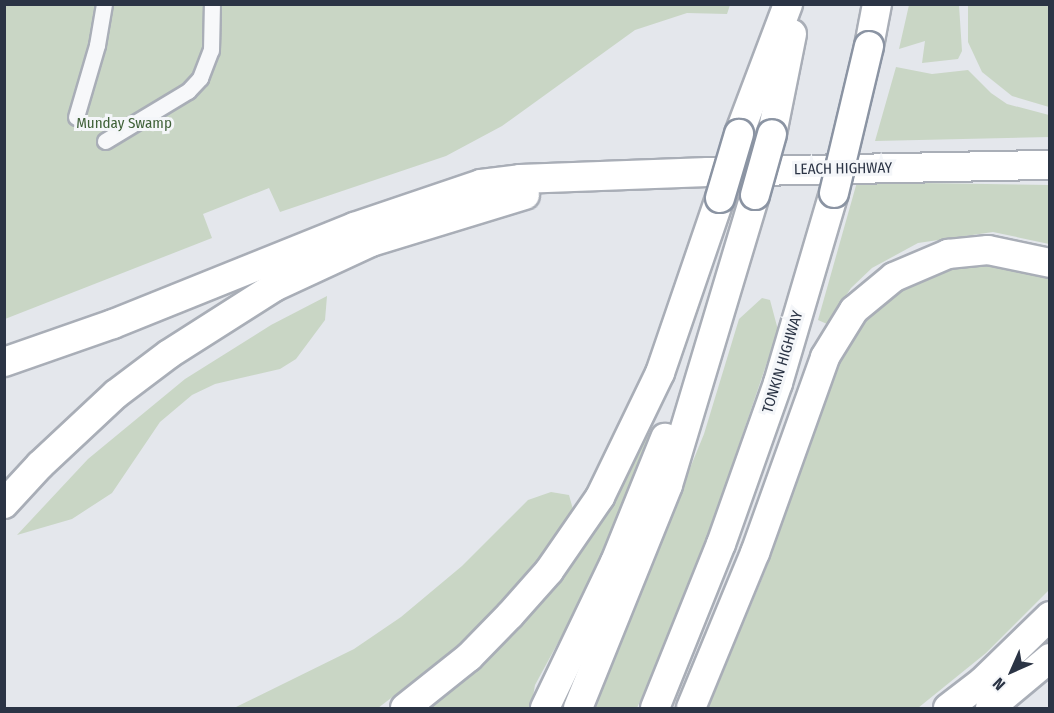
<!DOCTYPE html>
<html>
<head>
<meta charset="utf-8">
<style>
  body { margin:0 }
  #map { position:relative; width:1054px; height:713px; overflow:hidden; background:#e4e7ec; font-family:"Fira Sans Condensed",sans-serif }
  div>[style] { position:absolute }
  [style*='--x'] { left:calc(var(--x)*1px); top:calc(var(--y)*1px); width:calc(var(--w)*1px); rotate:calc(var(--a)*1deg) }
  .green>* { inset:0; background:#c9d6c5 }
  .roads { filter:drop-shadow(2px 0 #a9aeb7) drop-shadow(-2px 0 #a9aeb7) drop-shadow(0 2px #a9aeb7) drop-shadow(0 -2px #a9aeb7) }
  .street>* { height:15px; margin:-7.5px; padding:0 7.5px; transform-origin:7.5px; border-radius:7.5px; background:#f7f8fa }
  .highway>* { height:28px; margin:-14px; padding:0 14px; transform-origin:14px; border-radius:14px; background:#fff }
  .bridges { filter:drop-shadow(2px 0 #8b94a3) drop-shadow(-2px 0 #8b94a3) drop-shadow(0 2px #8b94a3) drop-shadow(0 -2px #8b94a3) }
  .highway-bridge>* { height:28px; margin:-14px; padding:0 14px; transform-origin:14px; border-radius:14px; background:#fff }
  span { translate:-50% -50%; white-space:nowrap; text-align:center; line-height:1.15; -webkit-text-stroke:6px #f4f6f9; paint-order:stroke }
  .park-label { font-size:15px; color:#3f6138 }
  .street-label { font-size:15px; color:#2b3445 }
  .frame { position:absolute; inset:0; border:6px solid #2b3445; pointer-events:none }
  .north { position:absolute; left:982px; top:641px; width:60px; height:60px; -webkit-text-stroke:4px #f4f6f9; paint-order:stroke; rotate:225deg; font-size:16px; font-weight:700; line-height:24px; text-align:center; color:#2b3445 }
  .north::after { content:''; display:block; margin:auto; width:21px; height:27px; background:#2b3445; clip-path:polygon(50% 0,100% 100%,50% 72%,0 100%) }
</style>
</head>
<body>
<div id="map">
  <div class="green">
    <div style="clip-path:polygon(4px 5px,730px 5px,727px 14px,687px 13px,635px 30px,502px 126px,446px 156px,280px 212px,269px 188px,203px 214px,212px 238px,5px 319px)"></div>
    <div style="clip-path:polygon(909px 5px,959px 5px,962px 51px,958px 59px,922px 63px,925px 41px,899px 49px)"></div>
    <div style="clip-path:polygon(968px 5px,1049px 5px,1049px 107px,1012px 96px,982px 72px,968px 42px)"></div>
    <div style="clip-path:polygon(896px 67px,932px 74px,968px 70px,991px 93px,1007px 104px,1049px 115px,1049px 137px,875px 141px)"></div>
    <div style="clip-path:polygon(857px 182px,1049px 185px,1049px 244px,993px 232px,918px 243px,872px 268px,851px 288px,827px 324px,818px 320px)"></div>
    <div style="clip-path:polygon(968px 261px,997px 261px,1049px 274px,1049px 590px,986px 653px,918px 708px,708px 708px,764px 574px,825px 397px,853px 332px,886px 294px)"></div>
    <div style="clip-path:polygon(327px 296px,325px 320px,296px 359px,280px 369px,215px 384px,192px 395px,160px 422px,112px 493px,72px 519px,17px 535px,88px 459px,185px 379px,271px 325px)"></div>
    <div style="clip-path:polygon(762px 298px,770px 300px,778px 330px,705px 545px,666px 643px,637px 708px,592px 708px,704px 434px,739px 319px)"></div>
    <div style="clip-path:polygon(643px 432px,653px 434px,593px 578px,535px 685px,531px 708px,427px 708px)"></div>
    <div style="clip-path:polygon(551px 492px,569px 495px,574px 513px,538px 560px,497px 609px,449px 654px,378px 708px,234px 708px,354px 649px,401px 617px,462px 566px,528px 500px)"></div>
  </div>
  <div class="roads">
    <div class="street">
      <div style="--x:76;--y:117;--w:75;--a:-73.7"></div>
      <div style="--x:97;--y:45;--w:42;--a:-80.3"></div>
      <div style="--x:105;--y:141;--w:97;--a:-31.1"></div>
      <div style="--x:188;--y:91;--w:18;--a:-47"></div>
      <div style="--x:200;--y:78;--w:30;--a:-69"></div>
      <div style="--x:211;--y:50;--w:46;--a:-88.8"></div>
    </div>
    <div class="highway">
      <div style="--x:869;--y:46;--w:43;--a:-79.2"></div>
      <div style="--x:739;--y:134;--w:139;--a:-69.3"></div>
      <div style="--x:772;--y:134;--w:102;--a:-78.7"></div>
      <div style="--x:4;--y:362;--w:115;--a:-19.2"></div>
      <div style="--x:113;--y:324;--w:260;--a:-21.9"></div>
      <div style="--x:354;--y:227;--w:134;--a:-18.7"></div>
      <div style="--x:481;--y:184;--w:39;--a:-7"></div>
      <div style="--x:520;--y:179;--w:188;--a:-2.1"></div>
      <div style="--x:708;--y:172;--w:342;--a:-1.2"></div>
      <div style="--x:4;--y:504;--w:53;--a:-47.3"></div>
      <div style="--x:40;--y:465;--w:104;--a:-43.1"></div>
      <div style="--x:116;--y:394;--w:66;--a:-37"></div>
      <div style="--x:169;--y:354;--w:125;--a:-32.5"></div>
      <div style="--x:274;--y:287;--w:107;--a:-24.9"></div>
      <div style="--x:371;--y:242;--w:161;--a:-17"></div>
      <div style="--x:405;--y:708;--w:82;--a:-38.6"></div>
      <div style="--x:469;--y:657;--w:59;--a:-45.7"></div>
      <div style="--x:510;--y:615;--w:59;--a:-48.4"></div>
      <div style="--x:549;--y:571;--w:90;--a:-55.4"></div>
      <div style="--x:600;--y:497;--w:138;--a:-64.2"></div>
      <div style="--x:660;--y:373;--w:185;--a:-71.1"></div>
      <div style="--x:545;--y:708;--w:162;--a:-64.4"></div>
      <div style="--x:615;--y:562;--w:134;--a:-68"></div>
      <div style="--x:578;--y:708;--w:240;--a:-68"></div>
      <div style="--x:668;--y:485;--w:303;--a:-73.3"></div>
      <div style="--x:655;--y:708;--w:177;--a:-68.1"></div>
      <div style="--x:721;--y:544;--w:171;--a:-70.5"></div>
      <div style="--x:778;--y:383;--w:198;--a:-73.6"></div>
      <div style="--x:691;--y:708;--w:168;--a:-67.6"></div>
      <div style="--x:755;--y:553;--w:208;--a:-70.3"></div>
      <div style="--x:825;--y:357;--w:55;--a:-58.3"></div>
      <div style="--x:854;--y:310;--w:52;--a:-39.5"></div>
      <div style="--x:894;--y:277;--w:59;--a:-23.1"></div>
      <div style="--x:948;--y:254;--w:40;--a:-5.7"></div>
      <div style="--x:988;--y:250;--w:63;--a:11.8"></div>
      <div style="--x:948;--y:708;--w:43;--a:-37.4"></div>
      <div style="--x:982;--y:682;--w:95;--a:-44.1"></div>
      <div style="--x:990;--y:708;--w:78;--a:-39.8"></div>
    </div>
  </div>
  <div class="bridges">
    <div class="highway-bridge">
      <div style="--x:834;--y:193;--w:151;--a:-76.6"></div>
      <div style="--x:755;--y:195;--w:63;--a:-74.4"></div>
      <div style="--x:720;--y:198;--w:67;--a:-73.5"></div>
    </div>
  </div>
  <div class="park-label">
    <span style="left:124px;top:124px">Munday Swamp</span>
  </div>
  <div class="street-label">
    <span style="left:843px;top:169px;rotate:-1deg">LEACH HIGHWAY</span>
    <span style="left:783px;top:362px;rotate:-73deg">TONKIN HIGHWAY</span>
  </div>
  <div class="frame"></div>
  <div class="north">N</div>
</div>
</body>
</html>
